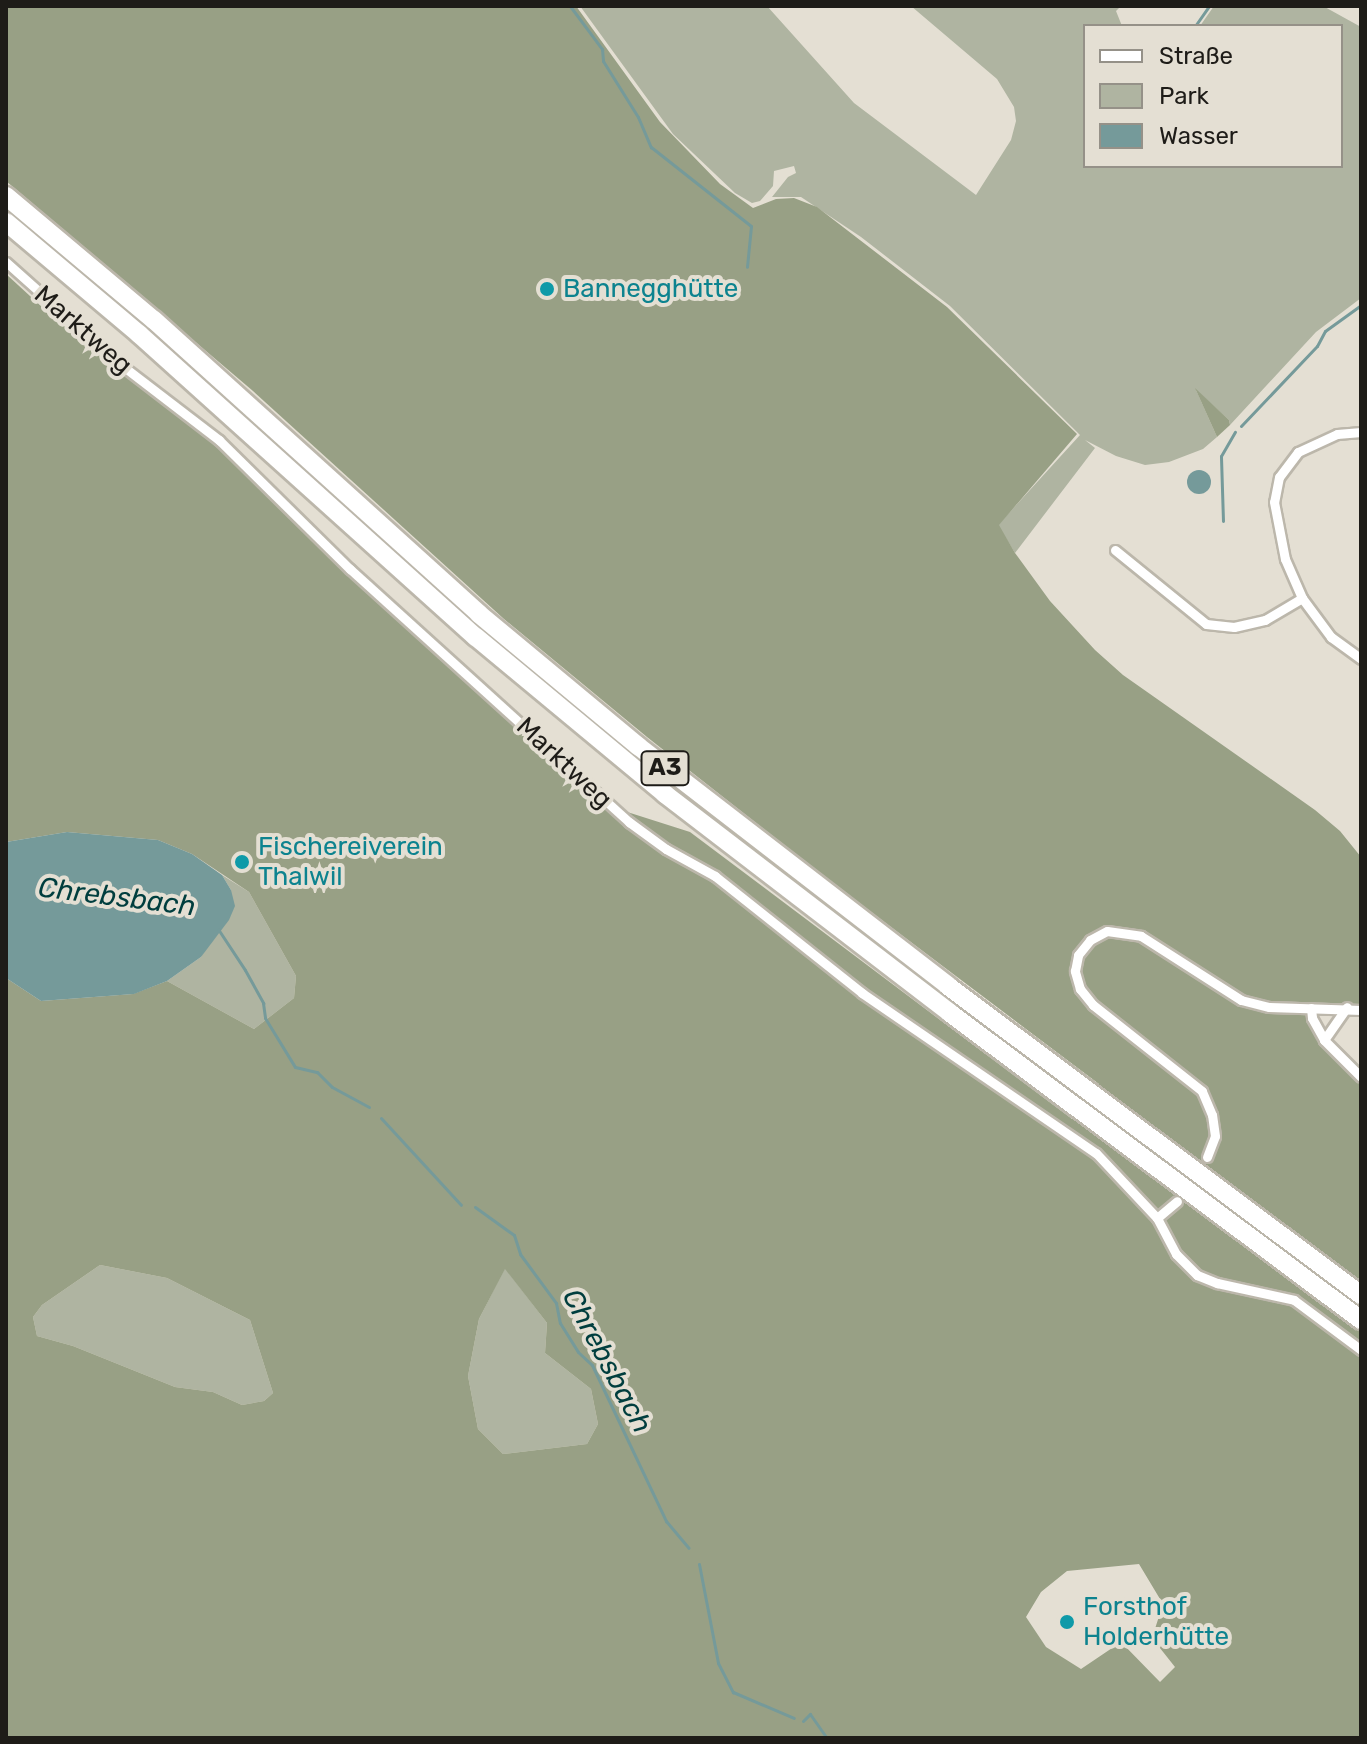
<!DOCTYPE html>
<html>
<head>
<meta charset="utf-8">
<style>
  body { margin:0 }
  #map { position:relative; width:1367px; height:1744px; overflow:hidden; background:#e4dfd3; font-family:Rubik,sans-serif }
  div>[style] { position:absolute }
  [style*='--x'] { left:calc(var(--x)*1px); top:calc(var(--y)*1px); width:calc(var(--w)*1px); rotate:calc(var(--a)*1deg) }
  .green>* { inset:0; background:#afb4a1 }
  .forest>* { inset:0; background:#98a085 }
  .water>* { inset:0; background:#759a9a }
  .round { border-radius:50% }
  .stream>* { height:3px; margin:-1.5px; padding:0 1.5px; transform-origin:1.5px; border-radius:1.5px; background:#759a9a }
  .roads { filter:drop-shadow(2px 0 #bcb7ab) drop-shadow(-2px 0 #bcb7ab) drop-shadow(0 2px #bcb7ab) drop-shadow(0 -2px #bcb7ab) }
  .street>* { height:9px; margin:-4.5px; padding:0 4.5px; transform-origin:4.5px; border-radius:4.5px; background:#fff }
  .highway>* { height:18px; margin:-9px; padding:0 9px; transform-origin:9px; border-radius:9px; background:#fff }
  .dots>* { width:22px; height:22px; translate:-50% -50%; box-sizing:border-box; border:4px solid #e4dfd3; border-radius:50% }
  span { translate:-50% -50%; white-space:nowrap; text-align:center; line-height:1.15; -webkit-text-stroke:8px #e4dfd3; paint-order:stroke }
  .shield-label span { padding:2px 6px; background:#e4dfd3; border:2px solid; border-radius:6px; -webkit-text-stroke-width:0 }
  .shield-label { font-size:24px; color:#1e1c18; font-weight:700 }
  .culture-label { font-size:26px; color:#0d838f }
  .left { translate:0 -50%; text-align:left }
  .street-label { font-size:26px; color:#1e1c18 }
  .water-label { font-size:28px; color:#003e3e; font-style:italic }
  .frame { position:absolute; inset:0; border:8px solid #1e1c18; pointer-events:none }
  .legend { position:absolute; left:1083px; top:24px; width:260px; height:144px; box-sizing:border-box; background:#e4dfd3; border:2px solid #959188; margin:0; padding:10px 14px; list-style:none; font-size:24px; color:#1e1c18 }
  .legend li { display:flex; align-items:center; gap:16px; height:40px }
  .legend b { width:40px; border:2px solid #959188 }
</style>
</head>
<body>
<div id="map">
  <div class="green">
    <div style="clip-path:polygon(580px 6px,767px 6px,854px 103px,976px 195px,1011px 140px,1016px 121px,1014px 107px,997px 79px,911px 6px,1121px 6px,1116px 11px,1122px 26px,1085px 26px,1085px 166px,1341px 166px,1341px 26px,1200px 26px,1214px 6px,1323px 6px,1361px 27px,1361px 298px,1316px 332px,1230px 425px,1229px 420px,1196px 390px,1217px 437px,1203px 449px,1169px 462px,1145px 465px,1116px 456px,1085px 440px,1095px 448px,1015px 553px,998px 525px,1080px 435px,950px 306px,861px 237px,801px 197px,772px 197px,788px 177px,796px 173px,794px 166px,774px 171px,773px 186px,760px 201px,752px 203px,735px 193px,673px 134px)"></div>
    <div style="clip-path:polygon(222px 875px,249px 892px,296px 976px,294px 998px,254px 1029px,167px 981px,201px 957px,231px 890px)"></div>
    <div style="clip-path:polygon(100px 1265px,167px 1278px,250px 1320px,273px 1393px,264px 1401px,242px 1405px,213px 1392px,175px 1387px,73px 1346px,37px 1336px,33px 1317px,42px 1305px)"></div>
    <div style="clip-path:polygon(505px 1268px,547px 1323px,545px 1353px,591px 1389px,598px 1424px,587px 1444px,503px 1454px,478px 1429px,468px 1376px,479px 1319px)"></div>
  </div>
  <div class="forest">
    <div style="clip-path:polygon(evenodd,6px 6px,576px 6px,660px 122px,720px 184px,753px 208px,776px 199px,794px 198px,817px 207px,947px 307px,1077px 434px,999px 525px,1015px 553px,1050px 601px,1095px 650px,1123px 675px,1315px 810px,1340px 831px,1361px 857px,1361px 1006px,1312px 1008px,1324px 1040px,1361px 1077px,1361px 1738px,6px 1738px,6px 978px,41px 1001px,133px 994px,167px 981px,254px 1029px,294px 998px,296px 976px,249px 892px,192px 854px,158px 840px,67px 832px,6px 842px,6px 274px,54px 318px,225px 453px,334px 562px,463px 675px,599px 803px,690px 832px,1072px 1119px,1099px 1084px,822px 875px,647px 737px,504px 619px,253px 391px,6px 181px,6px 6px,100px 1265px,167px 1278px,250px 1320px,273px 1393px,264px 1401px,242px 1405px,213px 1392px,175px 1387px,73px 1346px,37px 1336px,33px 1317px,42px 1305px,100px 1265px,6px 6px,505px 1269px,547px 1323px,545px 1353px,591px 1389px,598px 1424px,587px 1444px,503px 1454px,478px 1429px,468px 1376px,479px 1319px,505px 1269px,6px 6px,1139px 1564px,1163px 1604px,1152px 1638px,1175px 1667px,1160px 1682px,1121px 1642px,1081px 1669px,1046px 1647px,1026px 1617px,1041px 1592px,1067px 1571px,1139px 1564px)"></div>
    <div style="clip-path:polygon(1195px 388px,1229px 420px,1230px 425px,1217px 437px)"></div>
  </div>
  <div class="water">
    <div class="round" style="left:1187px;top:470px;width:24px;height:24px"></div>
    <div style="clip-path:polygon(67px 832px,158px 840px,192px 854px,222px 875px,231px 890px,235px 906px,229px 920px,201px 957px,167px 981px,134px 994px,41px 1001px,6px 978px,6px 842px)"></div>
  </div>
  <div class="stream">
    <div style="--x:570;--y:6;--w:54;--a:53.3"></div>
    <div style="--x:602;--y:49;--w:12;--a:85"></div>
    <div style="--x:603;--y:61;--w:66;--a:58"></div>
    <div style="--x:638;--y:117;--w:33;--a:67"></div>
    <div style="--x:651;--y:147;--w:127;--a:38.3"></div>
    <div style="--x:751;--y:226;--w:41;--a:95.6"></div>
    <div style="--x:1195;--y:26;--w:24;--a:-55"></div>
    <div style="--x:1241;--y:426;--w:110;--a:-46.5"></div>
    <div style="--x:1317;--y:346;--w:17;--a:-62"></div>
    <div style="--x:1325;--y:331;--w:44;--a:-35.8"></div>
    <div style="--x:1223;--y:521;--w:65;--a:-91.8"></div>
    <div style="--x:1221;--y:456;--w:28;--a:-60"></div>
    <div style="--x:218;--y:929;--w:49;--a:56.6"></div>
    <div style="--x:245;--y:970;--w:38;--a:61"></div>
    <div style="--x:263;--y:1003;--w:15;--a:82"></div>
    <div style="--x:265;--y:1018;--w:57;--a:58.5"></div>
    <div style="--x:295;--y:1067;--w:23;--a:13"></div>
    <div style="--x:317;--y:1072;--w:21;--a:45"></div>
    <div style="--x:332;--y:1087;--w:42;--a:28.4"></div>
    <div style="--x:381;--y:1118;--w:118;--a:47.4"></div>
    <div style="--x:475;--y:1207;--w:48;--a:35.7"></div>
    <div style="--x:514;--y:1235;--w:20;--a:72"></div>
    <div style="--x:520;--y:1254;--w:61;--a:53.7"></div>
    <div style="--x:556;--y:1303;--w:20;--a:79"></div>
    <div style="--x:560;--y:1323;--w:34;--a:58"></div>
    <div style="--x:578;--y:1352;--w:19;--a:43"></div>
    <div style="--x:592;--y:1365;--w:173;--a:64.6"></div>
    <div style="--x:666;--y:1521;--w:35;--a:50"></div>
    <div style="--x:699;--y:1564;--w:101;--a:79.1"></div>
    <div style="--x:718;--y:1663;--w:33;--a:63"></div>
    <div style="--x:733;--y:1692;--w:66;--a:23.1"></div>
    <div style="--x:803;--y:1721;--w:10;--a:-45"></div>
    <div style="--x:810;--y:1714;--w:29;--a:55"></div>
  </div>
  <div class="roads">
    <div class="street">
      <div style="--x:6;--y:262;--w:153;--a:41.8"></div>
      <div style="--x:120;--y:364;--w:125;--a:37.5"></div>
      <div style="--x:219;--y:440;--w:184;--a:44.6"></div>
      <div style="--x:350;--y:569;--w:377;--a:42.2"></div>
      <div style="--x:629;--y:822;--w:46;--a:36.1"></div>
      <div style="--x:666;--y:849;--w:56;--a:28.9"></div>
      <div style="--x:715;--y:876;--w:188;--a:38.5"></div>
      <div style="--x:862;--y:993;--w:283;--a:34.4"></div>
      <div style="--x:1096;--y:1153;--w:89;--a:46.8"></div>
      <div style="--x:1157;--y:1218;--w:41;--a:62.2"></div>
      <div style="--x:1176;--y:1254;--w:30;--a:45"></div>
      <div style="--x:1197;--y:1275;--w:22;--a:22"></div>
      <div style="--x:1217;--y:1283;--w:79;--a:12.4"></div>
      <div style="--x:1294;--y:1300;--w:84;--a:36.7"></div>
      <div style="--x:1361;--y:432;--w:24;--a:175"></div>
      <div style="--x:1337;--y:434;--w:43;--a:155.2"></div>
      <div style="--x:1298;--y:452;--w:31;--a:127"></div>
      <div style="--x:1279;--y:477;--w:25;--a:101"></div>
      <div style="--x:1274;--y:502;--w:58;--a:79.1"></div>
      <div style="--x:1285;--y:559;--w:43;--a:66.4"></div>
      <div style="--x:1302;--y:598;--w:49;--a:53.4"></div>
      <div style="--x:1331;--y:637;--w:37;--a:36"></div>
      <div style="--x:1115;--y:550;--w:117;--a:39.1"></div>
      <div style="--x:1206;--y:624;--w:28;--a:6"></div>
      <div style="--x:1234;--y:627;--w:32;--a:-13"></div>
      <div style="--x:1265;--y:620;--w:43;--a:-30.7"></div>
      <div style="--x:1311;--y:1008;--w:10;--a:84"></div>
      <div style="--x:1312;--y:1018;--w:25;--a:61"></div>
      <div style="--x:1324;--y:1040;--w:52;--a:45"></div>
      <div style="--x:1324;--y:1040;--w:40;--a:-55.1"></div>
      <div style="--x:1207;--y:1157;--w:22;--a:-69"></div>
      <div style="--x:1215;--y:1136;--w:21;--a:-98"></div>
      <div style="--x:1212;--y:1115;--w:26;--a:-113"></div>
      <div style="--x:1202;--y:1091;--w:139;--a:-141.7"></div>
      <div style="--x:1093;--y:1005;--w:21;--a:-129"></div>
      <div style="--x:1080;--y:989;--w:19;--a:-106"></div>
      <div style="--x:1075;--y:971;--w:16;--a:-79"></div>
      <div style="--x:1078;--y:955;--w:19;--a:-51"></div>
      <div style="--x:1090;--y:940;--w:19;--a:-28"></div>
      <div style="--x:1107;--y:931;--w:34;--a:8"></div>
      <div style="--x:1141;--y:936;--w:119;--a:32.6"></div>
      <div style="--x:1241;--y:1000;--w:29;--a:14"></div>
      <div style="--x:1269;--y:1007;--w:92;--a:1.9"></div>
      <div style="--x:1157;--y:1218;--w:26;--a:-40"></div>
    </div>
    <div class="highway">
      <div style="--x:6;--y:196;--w:193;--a:40"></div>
      <div style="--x:154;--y:320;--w:438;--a:42.1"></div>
      <div style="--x:479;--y:614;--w:207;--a:39.7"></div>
      <div style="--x:638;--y:746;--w:392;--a:37.7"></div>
      <div style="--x:948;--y:986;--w:516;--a:36.8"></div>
      <div style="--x:6;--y:222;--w:174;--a:40.1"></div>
      <div style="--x:139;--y:334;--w:453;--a:42"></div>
      <div style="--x:476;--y:637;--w:246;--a:39.7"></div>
      <div style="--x:665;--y:794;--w:359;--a:37.5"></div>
      <div style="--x:950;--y:1013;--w:513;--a:36.76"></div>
    </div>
  </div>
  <div class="dots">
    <div style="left:547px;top:289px;background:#0f9aa8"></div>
    <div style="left:242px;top:862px;background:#0f9aa8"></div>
    <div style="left:1067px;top:1622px;background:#0f9aa8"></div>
  </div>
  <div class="shield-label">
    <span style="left:665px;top:768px">A3</span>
  </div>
  <div class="culture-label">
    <span class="left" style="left:563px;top:289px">Bannegghütte</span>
    <span class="left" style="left:258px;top:862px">Fischereiverein<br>Thalwil</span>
    <span class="left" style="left:1083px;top:1622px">Forsthof<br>Holderhütte</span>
  </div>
  <div class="street-label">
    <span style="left:83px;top:330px;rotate:41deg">Marktweg</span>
    <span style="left:564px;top:763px;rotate:43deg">Marktweg</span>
  </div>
  <div class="water-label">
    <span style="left:117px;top:897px;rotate:7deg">Chrebsbach</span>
    <span style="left:607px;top:1361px;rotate:62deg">Chrebsbach</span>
  </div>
  <div class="frame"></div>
  <ul class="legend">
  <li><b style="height:10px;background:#fff"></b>Straße</li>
  <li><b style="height:22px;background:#afb4a1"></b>Park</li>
  <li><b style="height:22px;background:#759a9a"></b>Wasser</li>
  </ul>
</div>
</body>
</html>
